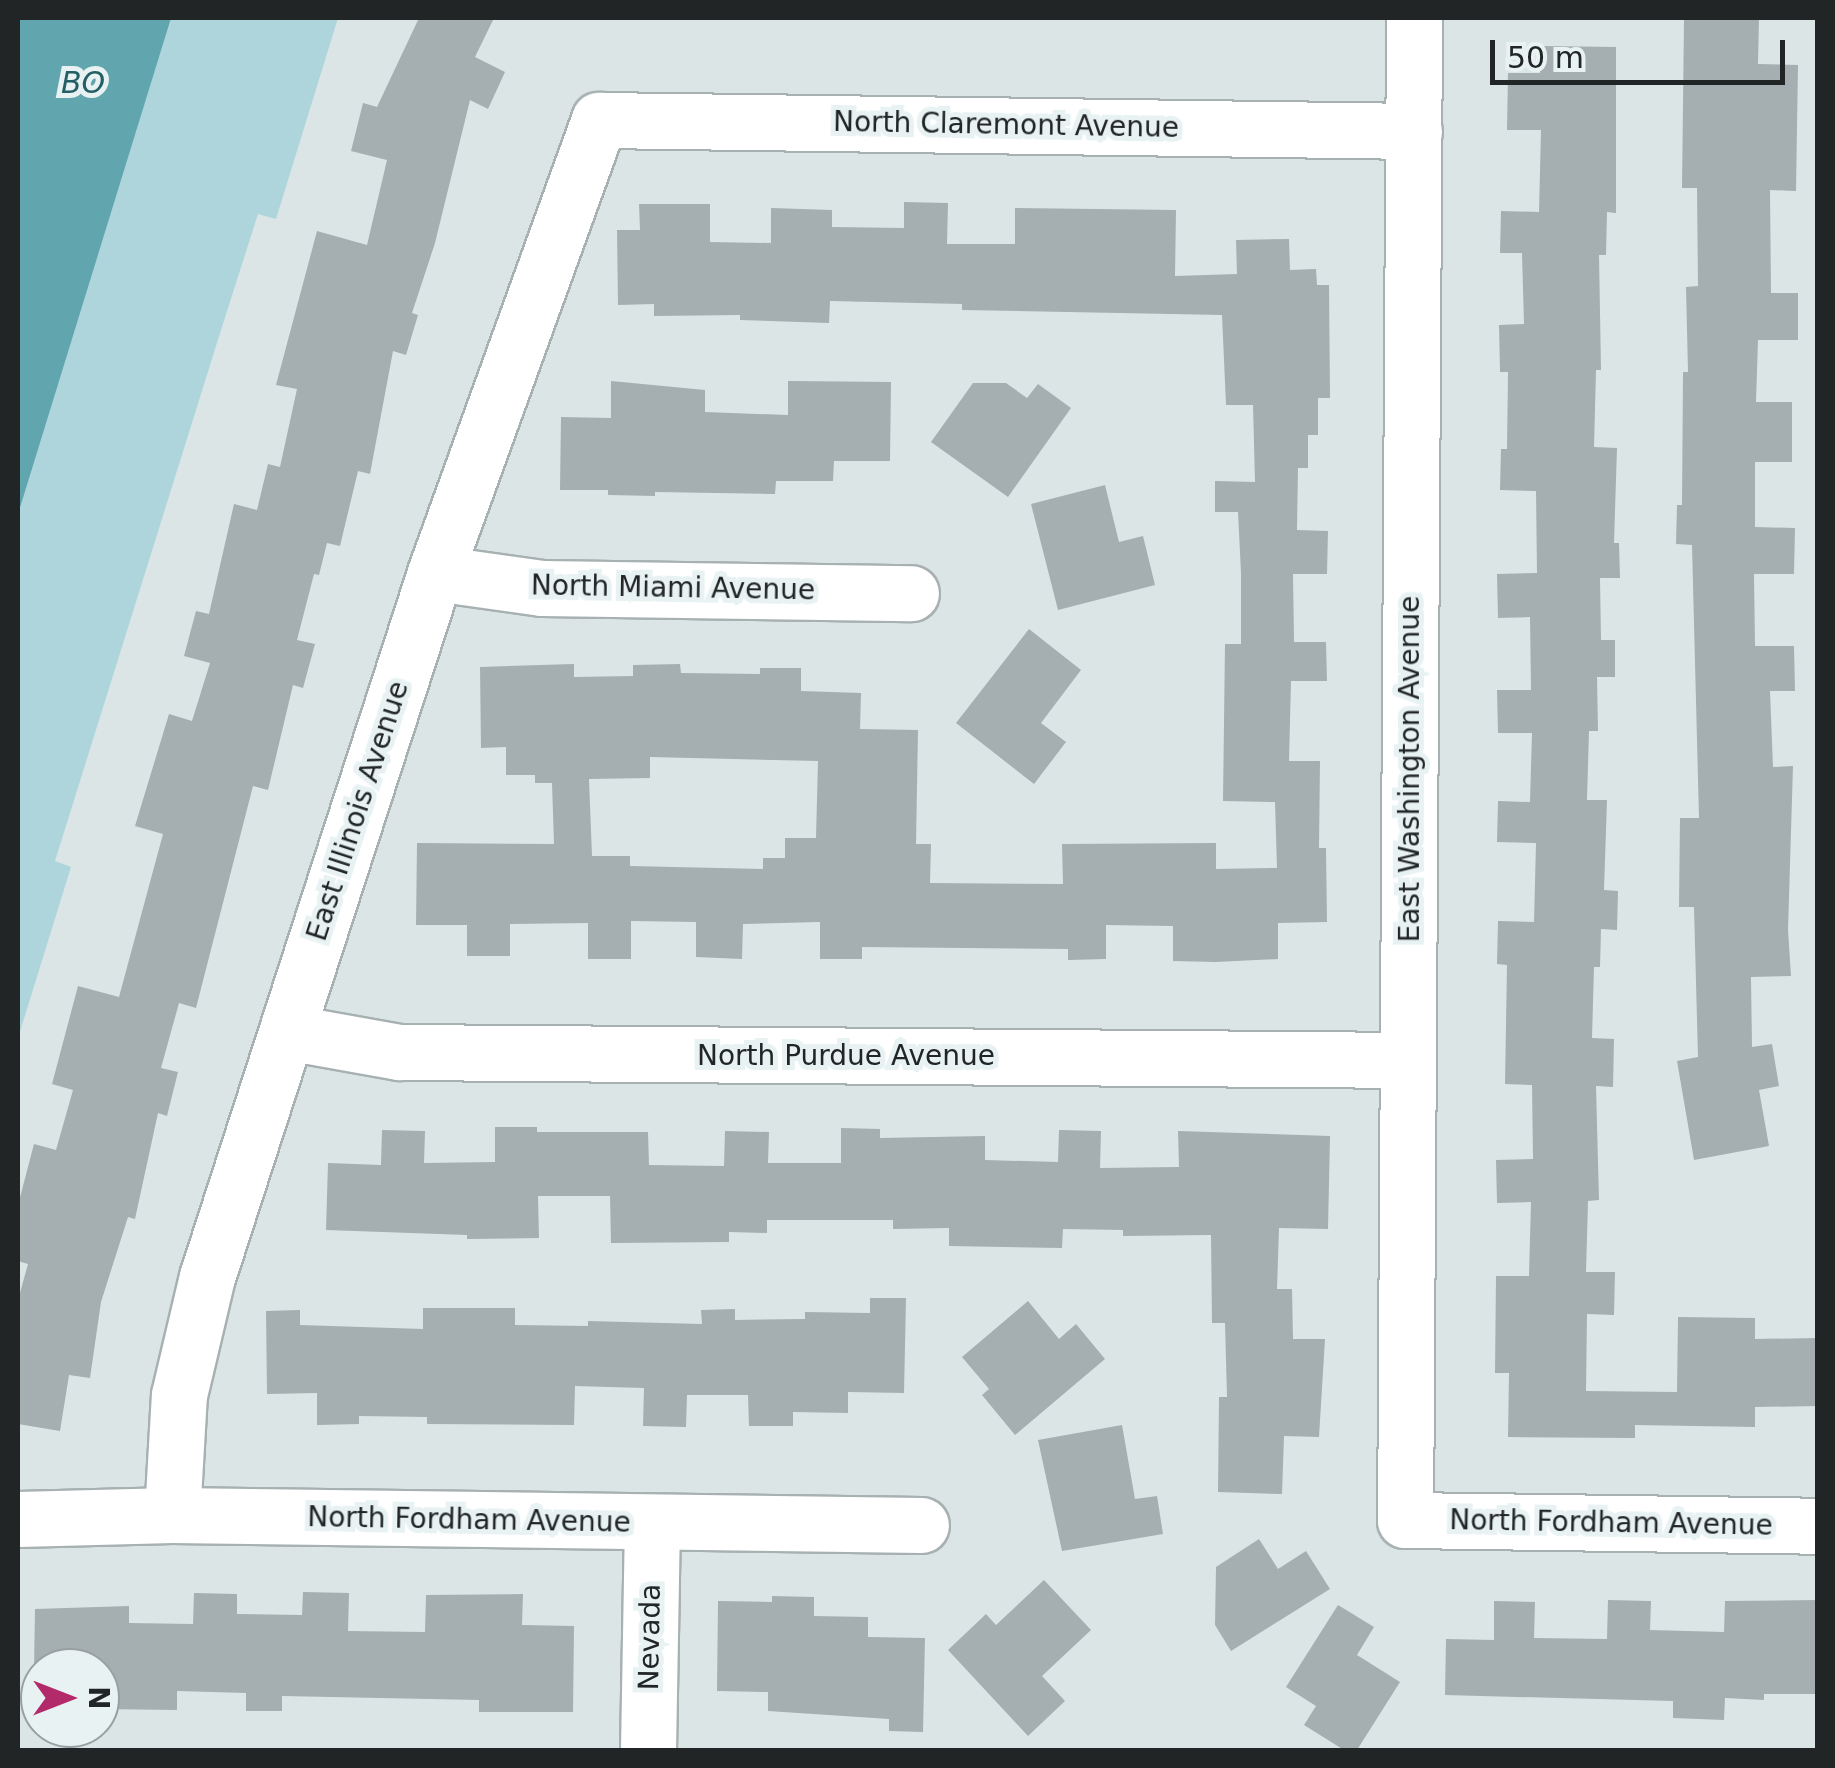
<!DOCTYPE html>
<html>
<head>
<meta charset="utf-8">
<style>
  body { margin:0 }
  #map { position:relative; width:1835px; height:1768px; overflow:hidden; background:#dbe5e6; font-family:"DejaVu Sans",sans-serif }
  div>[style] { position:absolute }
  [style*='--x'] { left:calc(var(--x)*1px); top:calc(var(--y)*1px); width:calc(var(--w)*1px); rotate:calc(var(--a)*1deg) }
  .green>* { inset:0; background:#add5db }
  .water>* { inset:0; background:#61a5af }
  .building>* { inset:0; background:#a5aeb0 }
  .roads { filter:drop-shadow(2px 0 #a8b1b2) drop-shadow(-2px 0 #a8b1b2) drop-shadow(0 2px #a8b1b2) drop-shadow(0 -2px #a8b1b2) }
  .minor>* { height:55px; margin:-27.5px; padding:0 27.5px; transform-origin:27.5px; border-radius:27.5px; background:#fff }
  span { translate:-50% -50%; white-space:nowrap; text-align:center; line-height:1.15; -webkit-text-stroke:10px #e8f2f3; paint-order:stroke }
  .street-label { font-size:28px; color:#212525 }
  .water-label { font-size:30px; color:#255f66; font-style:italic }
  .frame { position:absolute; inset:0; border:20px solid #212525; pointer-events:none }
  .north { position:absolute; left:20px; top:1648px; width:100px; height:100px; box-sizing:border-box; background:#e8f2f3; border:2px solid #98a0a1; border-radius:50%; rotate:90deg; font-size:28px; font-weight:700; line-height:40px; text-align:center; color:#212525 }
  .north::after { content:''; display:block; margin:auto; width:35px; height:45px; background:#b32a6a; clip-path:polygon(50% 0,100% 100%,50% 72%,0 100%) }
  .scale { position:absolute; left:1490px; top:40px; width:295px; height:45px; box-sizing:border-box; border:5px solid #212525; border-top:0; padding-left:12px; font-size:30px; line-height:35px; white-space:nowrap; color:#212525; -webkit-text-stroke:8px #e8f2f3; paint-order:stroke }
</style>
</head>
<body>
<div id="map">
  <div class="green">
    <div style="clip-path:polygon(18px 18px,338px 18px,276px 219px,258px 214px,221px 330px,55px 861px,71px 867px,18px 1038px)"></div>
  </div>
  <div class="water">
    <div style="clip-path:polygon(18px 18px,171px 18px,18px 514px)"></div>
  </div>
  <div class="building">
    <div style="clip-path:polygon(419px 18px,494px 18px,475px 57px,505px 72px,488px 109px,470px 100px,435px 243px,412px 313px,418px 315px,406px 355px,393px 351px,370px 474px,358px 471px,340px 546px,327px 543px,319px 575px,314px 574px,297px 640px,315px 644px,303px 688px,293px 685px,268px 790px,253px 786px,196px 1008px,179px 1003px,161px 1068px,178px 1072px,167px 1116px,158px 1113px,135px 1219px,128px 1217px,101px 1302px,90px 1378px,69px 1375px,60px 1431px,18px 1424px,18px 1300px,28px 1264px,18px 1261px,18px 1205px,34px 1144px,56px 1150px,73px 1090px,52px 1084px,78px 986px,119px 997px,163px 834px,135px 826px,169px 714px,192px 721px,210px 663px,184px 656px,196px 611px,209px 614px,234px 504px,257px 510px,268px 464px,280px 467px,297px 389px,276px 385px,317px 231px,367px 245px,387px 160px,351px 151px,363px 103px,377px 107px)"></div>
    <div style="clip-path:polygon(1684px 18px,1759px 18px,1758px 64px,1798px 65px,1796px 191px,1770px 190px,1771px 293px,1798px 293px,1798px 340px,1758px 340px,1756px 402px,1792px 402px,1792px 462px,1755px 462px,1755px 527px,1795px 528px,1794px 574px,1754px 574px,1755px 646px,1794px 646px,1795px 691px,1770px 691px,1773px 767px,1793px 766px,1788px 930px,1791px 976px,1751px 977px,1752px 1047px,1772px 1044px,1779px 1086px,1759px 1090px,1769px 1146px,1694px 1160px,1677px 1061px,1698px 1057px,1694px 907px,1679px 907px,1680px 818px,1699px 818px,1692px 545px,1676px 544px,1677px 505px,1682px 505px,1683px 372px,1688px 372px,1686px 287px,1698px 286px,1697px 188px,1682px 188px)"></div>
    <div style="clip-path:polygon(1541px 46px,1616px 47px,1616px 213px,1607px 212px,1606px 255px,1599px 255px,1601px 370px,1596px 370px,1594px 447px,1617px 448px,1614px 543px,1619px 543px,1620px 578px,1600px 578px,1601px 640px,1615px 640px,1615px 677px,1597px 677px,1598px 731px,1589px 731px,1587px 800px,1607px 800px,1604px 890px,1618px 891px,1617px 930px,1601px 929px,1600px 967px,1594px 967px,1592px 1038px,1614px 1039px,1613px 1087px,1596px 1086px,1599px 1200px,1588px 1201px,1586px 1272px,1615px 1272px,1614px 1315px,1587px 1314px,1586px 1391px,1677px 1392px,1678px 1317px,1755px 1318px,1755px 1339px,1818px 1338px,1818px 1406px,1755px 1407px,1755px 1427px,1635px 1425px,1635px 1438px,1508px 1437px,1509px 1373px,1495px 1373px,1496px 1276px,1529px 1276px,1531px 1202px,1497px 1203px,1496px 1160px,1533px 1159px,1532px 1085px,1505px 1084px,1507px 965px,1497px 964px,1498px 921px,1534px 922px,1536px 843px,1497px 842px,1498px 801px,1530px 802px,1532px 733px,1498px 733px,1497px 690px,1531px 690px,1530px 617px,1498px 618px,1497px 574px,1537px 573px,1536px 491px,1500px 490px,1501px 449px,1507px 449px,1508px 372px,1500px 372px,1499px 325px,1524px 324px,1522px 253px,1500px 253px,1501px 211px,1539px 212px,1541px 130px,1507px 130px,1508px 73px,1540px 73px)"></div>
    <div style="clip-path:polygon(evenodd,904px 202px,948px 203px,947px 244px,1015px 244px,1015px 208px,1176px 210px,1175px 276px,1237px 274px,1236px 240px,1289px 239px,1290px 270px,1316px 269px,1317px 285px,1329px 285px,1330px 398px,1318px 398px,1318px 435px,1308px 435px,1308px 468px,1298px 468px,1297px 530px,1328px 531px,1327px 574px,1293px 574px,1294px 642px,1326px 642px,1327px 681px,1291px 681px,1289px 761px,1320px 761px,1319px 848px,1326px 848px,1327px 922px,1278px 923px,1278px 959px,1215px 962px,1173px 961px,1173px 926px,1106px 925px,1106px 959px,1068px 960px,1068px 949px,862px 947px,862px 959px,820px 959px,820px 922px,743px 924px,742px 959px,696px 957px,696px 922px,631px 921px,631px 959px,588px 959px,588px 923px,510px 924px,510px 956px,467px 956px,467px 925px,416px 925px,417px 843px,554px 844px,552px 783px,535px 783px,535px 775px,506px 775px,506px 747px,481px 748px,480px 667px,574px 664px,574px 677px,633px 676px,633px 665px,680px 664px,681px 673px,760px 674px,760px 668px,801px 668px,801px 691px,861px 693px,860px 729px,918px 730px,916px 844px,931px 844px,930px 883px,1063px 884px,1062px 844px,1216px 843px,1216px 869px,1277px 868px,1275px 802px,1223px 801px,1225px 644px,1241px 644px,1241px 573px,1238px 512px,1215px 512px,1215px 481px,1255px 482px,1253px 405px,1226px 405px,1222px 315px,962px 310px,962px 304px,830px 301px,829px 323px,740px 320px,740px 315px,654px 316px,654px 304px,618px 305px,617px 230px,640px 230px,639px 204px,710px 204px,710px 242px,771px 243px,771px 208px,832px 210px,832px 227px,904px 228px,904px 202px,650px 757px,818px 761px,816px 838px,785px 838px,785px 858px,763px 858px,763px 869px,630px 866px,630px 856px,592px 856px,589px 779px,650px 778px,650px 757px)"></div>
    <div style="clip-path:polygon(611px 381px,705px 390px,705px 412px,788px 415px,788px 381px,891px 382px,890px 461px,834px 461px,833px 481px,776px 481px,775px 494px,655px 492px,655px 496px,608px 495px,608px 490px,560px 490px,561px 417px,611px 418px)"></div>
    <div style="clip-path:polygon(973px 383px,1006px 383px,1027px 398px,1038px 384px,1071px 408px,1008px 497px,931px 442px)"></div>
    <div style="clip-path:polygon(1105px 485px,1119px 542px,1143px 536px,1155px 585px,1058px 610px,1031px 504px)"></div>
    <div style="clip-path:polygon(1029px 629px,1081px 670px,1041px 723px,1066px 742px,1034px 784px,956px 723px)"></div>
    <div style="clip-path:polygon(495px 1127px,537px 1127px,537px 1132px,648px 1132px,649px 1165px,724px 1166px,725px 1131px,769px 1132px,768px 1163px,841px 1163px,841px 1128px,880px 1129px,880px 1138px,985px 1136px,985px 1160px,1058px 1162px,1059px 1130px,1101px 1131px,1100px 1168px,1179px 1167px,1178px 1131px,1330px 1136px,1328px 1229px,1279px 1228px,1277px 1289px,1292px 1289px,1293px 1339px,1325px 1339px,1319px 1437px,1284px 1436px,1282px 1494px,1218px 1492px,1219px 1397px,1227px 1397px,1225px 1323px,1212px 1323px,1211px 1235px,1123px 1236px,1123px 1230px,1063px 1229px,1062px 1248px,949px 1246px,949px 1228px,893px 1229px,893px 1220px,767px 1220px,767px 1233px,729px 1232px,729px 1242px,611px 1243px,610px 1196px,538px 1196px,539px 1238px,467px 1239px,467px 1235px,326px 1230px,328px 1163px,381px 1165px,382px 1130px,425px 1131px,424px 1163px,495px 1162px)"></div>
    <div style="clip-path:polygon(870px 1298px,906px 1298px,904px 1393px,848px 1392px,848px 1413px,793px 1412px,793px 1426px,749px 1426px,748px 1395px,687px 1395px,686px 1427px,643px 1426px,644px 1388px,575px 1386px,574px 1425px,427px 1424px,427px 1417px,359px 1416px,359px 1424px,317px 1425px,317px 1393px,267px 1394px,266px 1311px,300px 1310px,300px 1325px,423px 1329px,423px 1308px,515px 1308px,515px 1325px,588px 1326px,588px 1321px,702px 1324px,701px 1310px,735px 1309px,735px 1320px,805px 1319px,805px 1312px,870px 1313px)"></div>
    <div style="clip-path:polygon(1028px 1301px,1059px 1339px,1076px 1324px,1105px 1359px,1015px 1435px,982px 1395px,989px 1389px,962px 1357px)"></div>
    <div style="clip-path:polygon(1122px 1425px,1135px 1499px,1157px 1496px,1163px 1534px,1062px 1551px,1038px 1440px)"></div>
    <div style="clip-path:polygon(1259px 1539px,1278px 1569px,1306px 1551px,1330px 1589px,1231px 1651px,1215px 1625px,1216px 1567px)"></div>
    <div style="clip-path:polygon(1044px 1580px,1091px 1630px,1042px 1676px,1065px 1701px,1028px 1736px,948px 1650px,986px 1614px,996px 1625px)"></div>
    <div style="clip-path:polygon(303px 1592px,349px 1593px,348px 1631px,425px 1632px,426px 1595px,523px 1594px,522px 1625px,574px 1626px,573px 1712px,479px 1712px,479px 1700px,282px 1696px,282px 1711px,246px 1711px,246px 1693px,177px 1691px,177px 1710px,100px 1709px,100px 1668px,34px 1668px,35px 1609px,129px 1606px,129px 1623px,193px 1624px,194px 1593px,237px 1594px,237px 1614px,302px 1615px)"></div>
    <div style="clip-path:polygon(772px 1596px,814px 1597px,814px 1616px,868px 1617px,868px 1637px,925px 1638px,923px 1732px,889px 1731px,889px 1719px,768px 1711px,768px 1692px,717px 1691px,718px 1601px,772px 1602px)"></div>
    <div style="clip-path:polygon(1608px 1600px,1651px 1601px,1650px 1630px,1724px 1632px,1725px 1601px,1818px 1600px,1818px 1694px,1764px 1694px,1764px 1700px,1725px 1698px,1724px 1720px,1673px 1718px,1673px 1701px,1445px 1695px,1446px 1639px,1494px 1640px,1494px 1601px,1535px 1602px,1534px 1638px,1607px 1639px)"></div>
    <div style="clip-path:polygon(1338px 1605px,1374px 1627px,1357px 1655px,1400px 1682px,1357px 1750px,1344px 1750px,1304px 1725px,1316px 1706px,1286px 1687px)"></div>
  </div>
  <div class="roads">
    <div class="minor">
      <div style="--x:1414;--y:18;--w:1502;--a:90.34"></div>
      <div style="--x:1405;--y:1520;--w:413;--a:0.8"></div>
      <div style="--x:435;--y:573;--w:108;--a:8"></div>
      <div style="--x:542;--y:588;--w:369;--a:0.8"></div>
      <div style="--x:287;--y:1032;--w:114;--a:10.1"></div>
      <div style="--x:399;--y:1052;--w:1009;--a:0.45"></div>
      <div style="--x:172;--y:1515;--w:120;--a:-86.7"></div>
      <div style="--x:179;--y:1395;--w:121;--a:-76.7"></div>
      <div style="--x:207;--y:1277;--w:740;--a:-72.05"></div>
      <div style="--x:435;--y:573;--w:482;--a:-70.1"></div>
      <div style="--x:599;--y:120;--w:815;--a:0.77"></div>
      <div style="--x:18;--y:1519;--w:154;--a:-1.5"></div>
      <div style="--x:172;--y:1515;--w:749;--a:0.76"></div>
      <div style="--x:648;--y:1750;--w:227;--a:-89"></div>
    </div>
  </div>
  <div class="street-label">
    <span style="left:1006px;top:125px;rotate:1deg">North Claremont Avenue</span>
    <span style="left:673px;top:588px;rotate:1deg">North Miami Avenue</span>
    <span style="left:1410px;top:769px;rotate:-90deg">East Washington Avenue</span>
    <span style="left:358px;top:811px;rotate:-72deg">East Illinois Avenue</span>
    <span style="left:846px;top:1056px">North Purdue Avenue</span>
    <span style="left:469px;top:1520px;rotate:1deg">North Fordham Avenue</span>
    <span style="left:1611px;top:1523px;rotate:1deg">North Fordham Avenue</span>
    <span style="left:650px;top:1637px;rotate:-89deg">Nevada</span>
  </div>
  <div class="water-label">
    <span style="left:83px;top:83px">BO</span>
  </div>
  <div class="frame"></div>
  <div class="north">N</div>
  <div class="scale">50 m</div>
</div>
</body>
</html>
